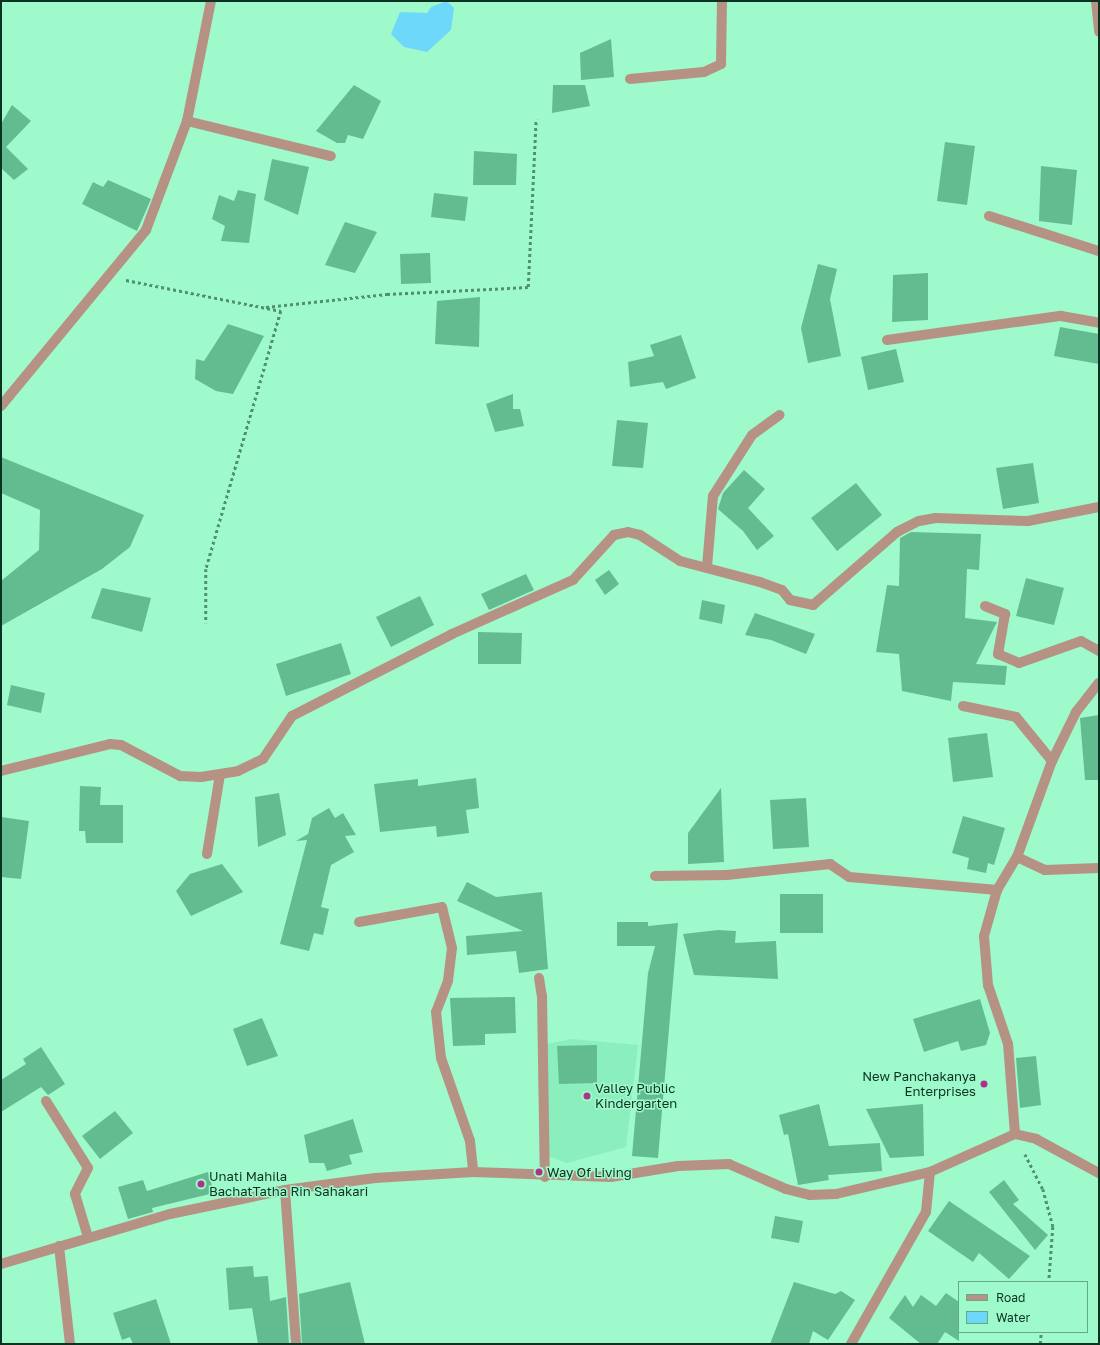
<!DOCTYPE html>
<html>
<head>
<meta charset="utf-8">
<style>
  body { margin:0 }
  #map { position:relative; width:1100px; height:1345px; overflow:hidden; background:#9ef9cb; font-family:"Golos Text",sans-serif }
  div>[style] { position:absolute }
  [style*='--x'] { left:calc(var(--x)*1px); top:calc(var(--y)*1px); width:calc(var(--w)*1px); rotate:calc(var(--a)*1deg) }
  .built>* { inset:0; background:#8beebd }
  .water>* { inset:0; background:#6ed8fa }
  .building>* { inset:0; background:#62bc90 }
  .path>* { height:2.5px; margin-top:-1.25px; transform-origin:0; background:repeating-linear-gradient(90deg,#509071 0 3px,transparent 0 6px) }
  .minor>* { height:10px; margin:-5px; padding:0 5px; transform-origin:5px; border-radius:5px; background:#b69284 }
  .dots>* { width:11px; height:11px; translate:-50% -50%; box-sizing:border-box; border:2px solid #9ef9cb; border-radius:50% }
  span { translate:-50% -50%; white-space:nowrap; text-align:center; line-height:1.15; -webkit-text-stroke:3px #9ef9cb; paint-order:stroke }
  .poi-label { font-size:13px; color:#0c3322 }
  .right { translate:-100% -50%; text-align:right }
  .left { translate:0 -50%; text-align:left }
  .frame { position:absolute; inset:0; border:2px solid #0c3322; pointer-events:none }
  .legend { position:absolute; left:958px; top:1281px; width:130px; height:52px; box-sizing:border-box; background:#9ef9cb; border:1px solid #64aa87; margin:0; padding:5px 7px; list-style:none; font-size:12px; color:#0c3322 }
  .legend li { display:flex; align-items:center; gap:8px; height:20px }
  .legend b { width:20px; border:1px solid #64aa87 }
</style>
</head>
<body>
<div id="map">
  <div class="built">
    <div style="clip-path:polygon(572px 1039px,638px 1045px,626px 1147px,567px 1163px,542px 1154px,542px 1045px)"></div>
  </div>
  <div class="water">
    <div style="clip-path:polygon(447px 1px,454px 8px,451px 30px,427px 52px,404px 47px,391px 34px,400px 12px,427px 13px,431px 7px)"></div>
  </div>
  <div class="building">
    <div style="clip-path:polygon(611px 39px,614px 77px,581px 80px,580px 53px)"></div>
    <div style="clip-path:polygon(354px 85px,381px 101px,363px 139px,348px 135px,345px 143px,337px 143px,316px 131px)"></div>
    <div style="clip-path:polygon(553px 85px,585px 85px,590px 106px,552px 113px)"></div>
    <div style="clip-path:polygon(12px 105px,31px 121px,6px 147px,28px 169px,14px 180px,1px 168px,1px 124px)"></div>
    <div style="clip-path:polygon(945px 142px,975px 146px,967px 205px,937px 201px)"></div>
    <div style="clip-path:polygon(474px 151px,517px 154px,516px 185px,473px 185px)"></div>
    <div style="clip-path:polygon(272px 159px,309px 167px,298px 215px,264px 200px)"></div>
    <div style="clip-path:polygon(1041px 166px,1077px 170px,1072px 225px,1039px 221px)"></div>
    <div style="clip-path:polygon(108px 180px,151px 199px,137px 231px,82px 204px,93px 182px,103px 187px)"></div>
    <div style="clip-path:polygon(238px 190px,256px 194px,249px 243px,221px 241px,225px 226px,212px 219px,219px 195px,234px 201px)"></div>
    <div style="clip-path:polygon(434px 193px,468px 197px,465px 221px,431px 217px)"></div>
    <div style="clip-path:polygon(345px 222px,377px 232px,355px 273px,325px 265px)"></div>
    <div style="clip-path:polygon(430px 253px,431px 283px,401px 284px,400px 254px)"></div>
    <div style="clip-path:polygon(818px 264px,837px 269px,830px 299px,841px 356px,808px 363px,801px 328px)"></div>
    <div style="clip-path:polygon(928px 273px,928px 320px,892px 322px,893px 275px)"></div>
    <div style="clip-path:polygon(480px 297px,479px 347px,435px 344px,437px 301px)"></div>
    <div style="clip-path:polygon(228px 324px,264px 336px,233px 394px,216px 391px,195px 379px,196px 359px,204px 361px)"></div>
    <div style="clip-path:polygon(1060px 327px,1099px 334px,1099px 364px,1054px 356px)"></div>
    <div style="clip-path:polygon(681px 335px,696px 378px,666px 389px,663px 382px,630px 387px,628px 362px,654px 356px,650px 345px)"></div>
    <div style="clip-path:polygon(896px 349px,904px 382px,868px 390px,861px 357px)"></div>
    <div style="clip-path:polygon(513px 394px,513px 409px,520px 409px,524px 426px,495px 432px,486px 404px)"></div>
    <div style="clip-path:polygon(617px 420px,648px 423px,643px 468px,612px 466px)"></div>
    <div style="clip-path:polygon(1px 457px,144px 515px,130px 547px,102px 569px,1px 626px,1px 581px,39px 550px,40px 510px,1px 493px)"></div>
    <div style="clip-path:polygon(1033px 463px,1039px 503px,1003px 509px,996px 468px)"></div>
    <div style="clip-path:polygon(744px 470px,765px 489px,748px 508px,774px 536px,757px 550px,743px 531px,718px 509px,723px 493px)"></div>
    <div style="clip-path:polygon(856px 483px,882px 515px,837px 551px,811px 518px)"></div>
    <div style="clip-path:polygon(911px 532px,981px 534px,979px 570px,967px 569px,965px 618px,997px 622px,976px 664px,1007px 666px,1005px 685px,953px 682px,951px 701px,902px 691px,899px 654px,876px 652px,887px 585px,899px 586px,900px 538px)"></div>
    <div style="clip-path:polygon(609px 570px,619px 584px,605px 595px,595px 580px)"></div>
    <div style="clip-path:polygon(526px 574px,534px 590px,489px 610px,481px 594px)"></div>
    <div style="clip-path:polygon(1026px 578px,1064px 588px,1054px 625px,1016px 616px)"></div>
    <div style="clip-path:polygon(102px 588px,151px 598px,142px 632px,91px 618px)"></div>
    <div style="clip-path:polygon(420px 596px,434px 625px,391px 647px,376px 617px)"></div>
    <div style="clip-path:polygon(702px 600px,725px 605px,722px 624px,699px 619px)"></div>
    <div style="clip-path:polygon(755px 613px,815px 634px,806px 654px,771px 640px,745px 635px)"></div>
    <div style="clip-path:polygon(478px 632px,522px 633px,521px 664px,478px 664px)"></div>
    <div style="clip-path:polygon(341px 643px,351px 674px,286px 696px,276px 664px)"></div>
    <div style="clip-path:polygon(11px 685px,45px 693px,41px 713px,7px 705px)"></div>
    <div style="clip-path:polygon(1099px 715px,1099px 780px,1085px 780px,1080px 718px)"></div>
    <div style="clip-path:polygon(987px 733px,993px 777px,953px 782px,948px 738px)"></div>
    <div style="clip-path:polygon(476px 778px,479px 808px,466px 810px,469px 833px,437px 837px,436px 826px,380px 832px,374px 784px,418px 779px,418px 786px)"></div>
    <div style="clip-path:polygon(80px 786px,101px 787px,100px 805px,123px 805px,123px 843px,86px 843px,85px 831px,79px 831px)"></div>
    <div style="clip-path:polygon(721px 788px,724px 862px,688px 864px,688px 833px)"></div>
    <div style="clip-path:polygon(279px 793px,286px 835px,258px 847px,255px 797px)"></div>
    <div style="clip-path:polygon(806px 798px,809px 847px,773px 849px,770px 800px)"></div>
    <div style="clip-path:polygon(329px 808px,335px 818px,343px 813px,356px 835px,345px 836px,354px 852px,331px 865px,321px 907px,329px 909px,323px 935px,314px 933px,309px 951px,280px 944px,307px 840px,296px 841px,308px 834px,312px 818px)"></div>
    <div style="clip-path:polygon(963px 816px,1005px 828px,994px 865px,988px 863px,986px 873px,967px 869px,969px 858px,952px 853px)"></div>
    <div style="clip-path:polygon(1px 817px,29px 821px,21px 879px,1px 877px)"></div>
    <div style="clip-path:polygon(222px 864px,243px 892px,191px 916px,176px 891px,190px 874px)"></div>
    <div style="clip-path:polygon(467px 882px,496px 897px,542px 892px,548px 969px,519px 973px,516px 951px,467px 955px,466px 936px,523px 931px,457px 901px)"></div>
    <div style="clip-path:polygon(780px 894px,823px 894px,823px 933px,780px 933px)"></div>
    <div style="clip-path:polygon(617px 922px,648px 922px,648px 926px,678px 923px,658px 1158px,632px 1156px,648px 973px,655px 946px,617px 946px)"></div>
    <div style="clip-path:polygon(718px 930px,736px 931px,735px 943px,776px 941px,778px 979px,694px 975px,683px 934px)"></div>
    <div style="clip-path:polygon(515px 997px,516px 1033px,485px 1034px,485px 1045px,453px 1046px,450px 998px)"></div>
    <div style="clip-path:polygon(980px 999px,990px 1033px,986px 1045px,961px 1051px,958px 1041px,924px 1052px,913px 1019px)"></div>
    <div style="clip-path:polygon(262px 1018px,278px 1056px,247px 1066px,233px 1029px)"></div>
    <div style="clip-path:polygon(597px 1045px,597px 1083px,559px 1084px,557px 1046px)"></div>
    <div style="clip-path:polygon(41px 1047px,65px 1084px,48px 1095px,41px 1087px,1px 1112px,1px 1080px,26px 1064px,23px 1059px)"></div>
    <div style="clip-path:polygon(1036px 1056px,1041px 1105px,1020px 1108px,1016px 1058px)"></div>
    <div style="clip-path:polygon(819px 1104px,829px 1146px,880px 1143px,882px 1171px,828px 1175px,829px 1180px,798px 1185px,788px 1134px,784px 1135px,779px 1115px)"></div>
    <div style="clip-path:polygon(923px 1104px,924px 1156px,890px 1158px,866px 1109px)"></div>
    <div style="clip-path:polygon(115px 1111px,133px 1133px,100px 1159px,82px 1136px)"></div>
    <div style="clip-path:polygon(353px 1119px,363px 1152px,349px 1155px,352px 1164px,327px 1171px,324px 1163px,309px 1163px,304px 1135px)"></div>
    <div style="clip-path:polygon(208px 1172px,214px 1193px,152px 1208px,153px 1212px,128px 1219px,118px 1187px,143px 1180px,147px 1191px)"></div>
    <div style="clip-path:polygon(1004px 1180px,1019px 1200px,1013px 1204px,1048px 1235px,1035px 1250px,989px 1192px)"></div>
    <div style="clip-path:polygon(949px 1201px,1030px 1256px,1009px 1279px,979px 1253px,973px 1262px,928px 1231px)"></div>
    <div style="clip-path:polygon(775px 1216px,803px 1221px,799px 1243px,771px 1238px)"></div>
    <div style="clip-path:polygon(253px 1266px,254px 1277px,268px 1276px,270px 1301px,286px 1297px,289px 1344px,258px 1344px,252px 1308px,229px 1310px,226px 1268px)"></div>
    <div style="clip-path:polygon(350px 1282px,365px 1344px,302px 1344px,299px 1294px)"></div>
    <div style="clip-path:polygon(794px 1282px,835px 1294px,841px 1291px,855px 1300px,828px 1340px,813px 1331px,809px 1344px,770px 1344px)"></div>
    <div style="clip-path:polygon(946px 1293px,959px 1302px,959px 1341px,945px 1332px,937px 1344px,921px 1344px,889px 1318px,905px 1295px,913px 1307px,921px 1295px,936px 1306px)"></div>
    <div style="clip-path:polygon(156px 1299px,171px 1344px,133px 1344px,130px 1337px,122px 1340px,113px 1313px)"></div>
  </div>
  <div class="path">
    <div style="--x:126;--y:280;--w:158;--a:11.3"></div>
    <div style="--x:281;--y:311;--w:269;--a:106.2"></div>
    <div style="--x:206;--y:569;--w:54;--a:90"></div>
    <div style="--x:266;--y:307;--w:122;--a:-6.1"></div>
    <div style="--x:387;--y:294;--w:141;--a:-2.8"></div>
    <div style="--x:528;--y:287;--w:168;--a:-87.3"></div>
    <div style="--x:1025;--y:1154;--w:39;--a:63"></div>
    <div style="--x:1043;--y:1189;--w:39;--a:75"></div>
    <div style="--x:1053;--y:1227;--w:55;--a:94.2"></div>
    <div style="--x:1040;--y:1344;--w:12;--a:-85"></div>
  </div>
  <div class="minor">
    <div style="--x:1096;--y:1;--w:31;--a:84"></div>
    <div style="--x:630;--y:79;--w:74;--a:-5.4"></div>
    <div style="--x:704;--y:72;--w:19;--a:-25"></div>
    <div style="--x:721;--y:64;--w:63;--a:-89.1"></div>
    <div style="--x:187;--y:121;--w:148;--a:13.7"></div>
    <div style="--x:989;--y:216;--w:115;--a:17.7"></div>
    <div style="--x:887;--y:340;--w:176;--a:-7.9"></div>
    <div style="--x:1061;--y:316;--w:39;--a:10"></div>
    <div style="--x:1;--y:406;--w:228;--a:-50.5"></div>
    <div style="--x:146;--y:230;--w:116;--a:-69.4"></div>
    <div style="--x:187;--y:121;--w:122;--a:-78.7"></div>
    <div style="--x:707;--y:567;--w:71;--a:-85.2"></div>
    <div style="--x:713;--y:496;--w:72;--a:-57.4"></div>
    <div style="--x:752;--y:435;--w:34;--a:-36"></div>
    <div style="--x:985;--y:606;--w:22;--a:22"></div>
    <div style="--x:1005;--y:614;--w:41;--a:99.9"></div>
    <div style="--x:998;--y:654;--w:23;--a:23"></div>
    <div style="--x:1019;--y:663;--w:66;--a:-19.5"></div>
    <div style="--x:1081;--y:641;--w:21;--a:29"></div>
    <div style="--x:963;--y:706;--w:54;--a:11.7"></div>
    <div style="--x:1016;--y:717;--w:57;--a:50.7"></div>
    <div style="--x:1;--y:771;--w:112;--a:-13.9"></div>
    <div style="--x:110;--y:744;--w:11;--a:5"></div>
    <div style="--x:121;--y:745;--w:67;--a:27.7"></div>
    <div style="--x:180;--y:776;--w:21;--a:3"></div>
    <div style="--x:201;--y:777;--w:37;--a:-9"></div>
    <div style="--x:238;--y:771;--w:28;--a:-26"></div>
    <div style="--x:263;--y:759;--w:52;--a:-56"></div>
    <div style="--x:292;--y:716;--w:180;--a:-27.1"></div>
    <div style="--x:452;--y:634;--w:133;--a:-24.1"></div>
    <div style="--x:573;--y:580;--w:61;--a:-47.7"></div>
    <div style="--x:614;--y:535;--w:14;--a:-12"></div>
    <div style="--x:628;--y:532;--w:12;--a:14"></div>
    <div style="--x:640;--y:535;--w:48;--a:33"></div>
    <div style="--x:680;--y:561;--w:83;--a:14.7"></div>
    <div style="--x:760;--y:582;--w:23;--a:20"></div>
    <div style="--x:782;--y:590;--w:13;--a:51"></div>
    <div style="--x:790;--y:600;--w:24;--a:12"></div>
    <div style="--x:813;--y:605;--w:111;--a:-41"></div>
    <div style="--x:897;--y:532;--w:25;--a:-27"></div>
    <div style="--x:919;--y:521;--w:17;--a:-10"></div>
    <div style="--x:936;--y:518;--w:92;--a:1.9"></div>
    <div style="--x:1028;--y:521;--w:72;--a:-11.2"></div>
    <div style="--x:207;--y:854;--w:80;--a:-80.7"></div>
    <div style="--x:1017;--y:857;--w:31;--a:25"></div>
    <div style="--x:1045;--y:870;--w:54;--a:-2.1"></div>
    <div style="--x:655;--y:876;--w:72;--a:-0.8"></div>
    <div style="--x:727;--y:875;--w:104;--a:-6.1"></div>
    <div style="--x:830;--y:864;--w:23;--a:34"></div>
    <div style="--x:849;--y:877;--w:149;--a:5"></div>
    <div style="--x:359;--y:922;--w:84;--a:-10.2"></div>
    <div style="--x:442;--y:907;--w:42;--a:76.3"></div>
    <div style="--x:452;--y:948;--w:33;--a:97"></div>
    <div style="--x:448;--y:981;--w:33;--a:111"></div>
    <div style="--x:436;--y:1012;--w:46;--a:83.8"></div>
    <div style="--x:441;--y:1058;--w:88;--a:70.7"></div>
    <div style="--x:470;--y:1141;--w:31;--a:84"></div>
    <div style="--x:539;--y:978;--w:18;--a:81"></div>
    <div style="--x:542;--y:996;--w:181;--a:89.1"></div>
    <div style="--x:46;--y:1101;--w:79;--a:57.9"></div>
    <div style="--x:88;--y:1168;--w:29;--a:117"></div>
    <div style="--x:75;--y:1194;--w:45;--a:73.2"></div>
    <div style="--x:1015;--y:1134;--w:22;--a:13"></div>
    <div style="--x:1036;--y:1139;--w:72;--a:28.4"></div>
    <div style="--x:285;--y:1190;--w:154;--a:85.9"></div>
    <div style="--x:59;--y:1246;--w:99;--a:83.6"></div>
    <div style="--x:1;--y:1264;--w:176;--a:-16.5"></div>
    <div style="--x:170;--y:1214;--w:117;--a:-11.8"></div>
    <div style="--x:285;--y:1190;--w:91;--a:-7.6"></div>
    <div style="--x:375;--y:1178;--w:98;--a:-3.5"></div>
    <div style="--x:473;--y:1172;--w:138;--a:2.1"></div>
    <div style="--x:611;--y:1177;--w:68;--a:-9.3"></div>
    <div style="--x:678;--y:1166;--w:51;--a:-2.2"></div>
    <div style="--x:729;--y:1164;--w:62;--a:23.7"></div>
    <div style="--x:786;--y:1189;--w:25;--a:14"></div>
    <div style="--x:810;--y:1195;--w:26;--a:-2"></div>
    <div style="--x:836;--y:1194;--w:97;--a:-13.2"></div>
    <div style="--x:930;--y:1172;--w:93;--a:-24.1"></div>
    <div style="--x:1015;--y:1134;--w:90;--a:-94.4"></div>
    <div style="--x:1008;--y:1044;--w:62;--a:-108.7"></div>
    <div style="--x:988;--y:985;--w:49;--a:-94.7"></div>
    <div style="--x:984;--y:936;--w:48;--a:-74.2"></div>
    <div style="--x:997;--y:890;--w:39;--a:-59"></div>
    <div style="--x:1017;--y:857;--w:102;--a:-70"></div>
    <div style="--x:1052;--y:761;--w:55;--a:-63.9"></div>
    <div style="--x:1076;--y:712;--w:37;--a:-52"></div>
    <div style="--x:851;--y:1344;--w:152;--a:-60.4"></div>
    <div style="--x:926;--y:1212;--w:40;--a:-84.3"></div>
  </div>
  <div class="dots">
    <div style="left:984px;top:1084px;background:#ab3389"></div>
    <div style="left:587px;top:1096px;background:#ab3389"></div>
    <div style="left:539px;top:1172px;background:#ab3389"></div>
    <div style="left:201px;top:1184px;background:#ab3389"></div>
  </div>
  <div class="poi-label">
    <span class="right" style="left:976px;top:1084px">New Panchakanya<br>Enterprises</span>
    <span class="left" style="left:595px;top:1096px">Valley Public<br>Kindergarten</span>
    <span class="left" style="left:547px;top:1172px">Way Of Living</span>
    <span class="left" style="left:209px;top:1184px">Unati Mahila<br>BachatTatha Rin Sahakari</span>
  </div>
  <div class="frame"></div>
  <ul class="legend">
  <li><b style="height:5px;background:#b69284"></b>Road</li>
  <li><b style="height:11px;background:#6ed8fa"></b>Water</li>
  </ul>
</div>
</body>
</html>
